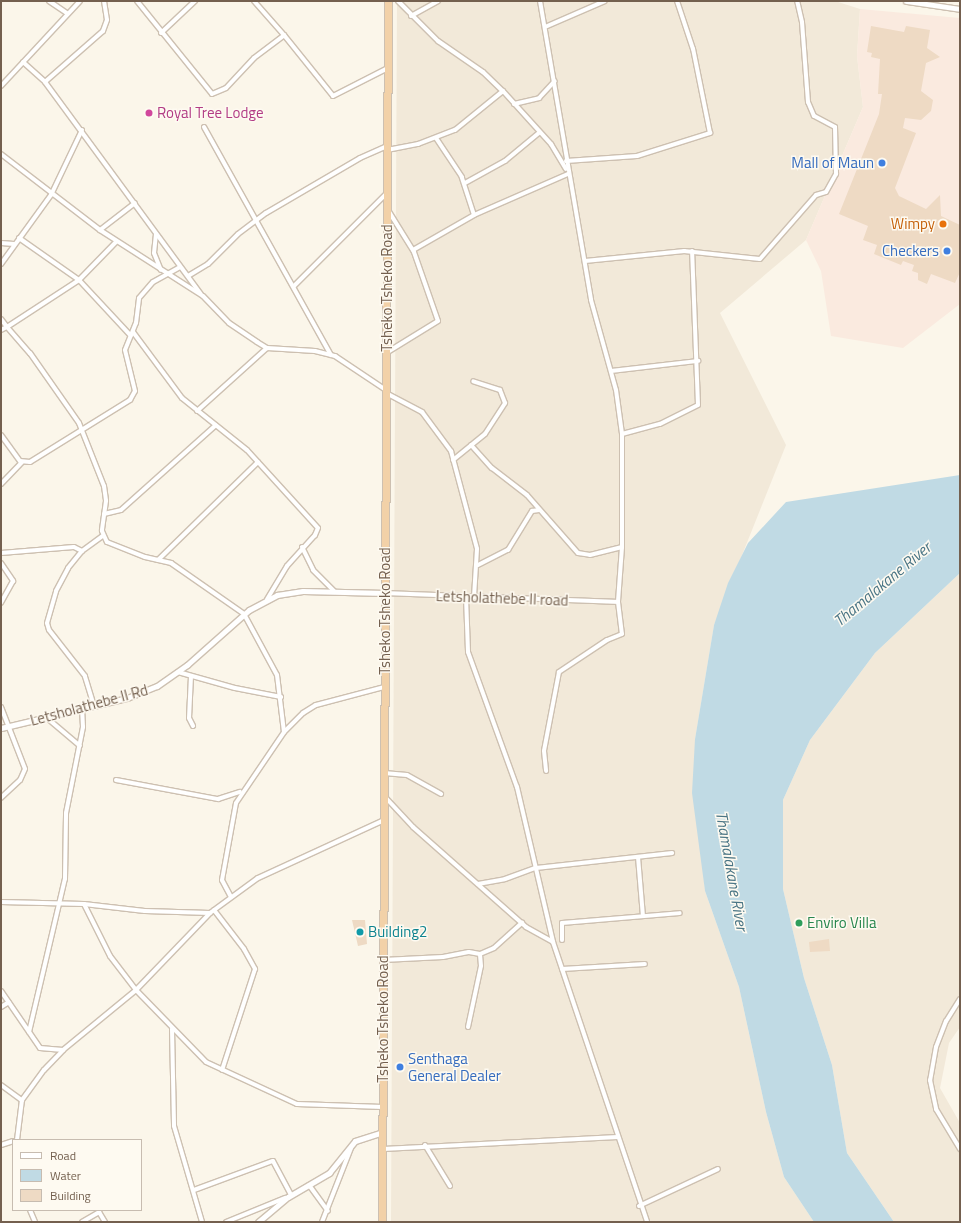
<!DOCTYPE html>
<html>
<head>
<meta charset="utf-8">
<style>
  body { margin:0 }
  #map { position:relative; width:961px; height:1223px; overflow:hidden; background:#fbf6ea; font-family:"Titillium Web",sans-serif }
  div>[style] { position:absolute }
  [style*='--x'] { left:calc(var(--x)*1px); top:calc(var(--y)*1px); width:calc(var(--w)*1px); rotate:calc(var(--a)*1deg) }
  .residential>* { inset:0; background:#f2e9d9 }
  .commercial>* { inset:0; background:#faeadf }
  .water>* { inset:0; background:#c0dae4 }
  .building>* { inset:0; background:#eedac4 }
  .roads { filter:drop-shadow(1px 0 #cdc0b1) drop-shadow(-1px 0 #cdc0b1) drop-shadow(0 1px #cdc0b1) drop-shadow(0 -1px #cdc0b1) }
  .minor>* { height:4px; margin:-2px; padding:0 2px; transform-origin:2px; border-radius:2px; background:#fff }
  .tertiary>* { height:5px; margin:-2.5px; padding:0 2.5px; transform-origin:2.5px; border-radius:2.5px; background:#fff }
  .trunk>* { height:7px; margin:-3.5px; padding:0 3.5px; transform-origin:3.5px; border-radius:3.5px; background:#f2d1a8 }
  .dots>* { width:11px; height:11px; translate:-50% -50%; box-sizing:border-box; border:2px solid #fefaf1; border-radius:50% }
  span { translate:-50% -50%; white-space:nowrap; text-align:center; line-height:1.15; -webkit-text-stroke:3px #fefaf1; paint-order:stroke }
  .hotel-label { font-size:15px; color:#b23c85 }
  .left { translate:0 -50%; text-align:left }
  .shop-label { font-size:15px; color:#366cbe }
  .right { translate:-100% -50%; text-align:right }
  .food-label { font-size:15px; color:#c56008 }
  .street-label { font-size:15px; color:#74604f }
  .leisure-label { font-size:15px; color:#27864d }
  .culture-label { font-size:15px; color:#0d838f }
  .water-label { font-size:16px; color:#4a7585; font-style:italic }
  .frame { position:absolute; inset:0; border:2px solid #74604f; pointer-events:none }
  .legend { position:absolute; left:12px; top:1139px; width:130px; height:72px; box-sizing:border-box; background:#fefaf1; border:1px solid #c7bcb0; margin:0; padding:5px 7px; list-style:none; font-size:12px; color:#74604f }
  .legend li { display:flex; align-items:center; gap:8px; height:20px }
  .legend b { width:20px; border:1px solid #c7bcb0 }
</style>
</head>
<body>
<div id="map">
  <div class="residential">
    <div style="clip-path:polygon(397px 1px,835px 1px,860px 9px,857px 56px,863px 107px,806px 240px,720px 313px,786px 445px,714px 625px,695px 739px,705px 891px,739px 987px,766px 1112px,784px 1177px,814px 1222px,391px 1222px)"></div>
    <div style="clip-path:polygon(960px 573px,960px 1027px,949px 1043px,940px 1088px,960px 1123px,960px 1222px,894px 1222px,847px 1153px,832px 1065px,804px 978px,783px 889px,783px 800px,810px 740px,875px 653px)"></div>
  </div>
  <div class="commercial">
    <div style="clip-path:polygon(860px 9px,960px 18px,960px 304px,903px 348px,831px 336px,821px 271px,806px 240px,863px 107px,857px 56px)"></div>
  </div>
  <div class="water">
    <div style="clip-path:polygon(960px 475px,960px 573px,875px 653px,810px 740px,783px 800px,783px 889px,804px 978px,832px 1065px,847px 1153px,894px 1222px,814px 1222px,784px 1177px,766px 1112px,739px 987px,705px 891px,692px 793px,695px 739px,714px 625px,728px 583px,748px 543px,786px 502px)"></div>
  </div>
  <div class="building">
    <div style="clip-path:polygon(871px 26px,904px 32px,906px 26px,930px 30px,927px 48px,940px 57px,926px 63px,921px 91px,933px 100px,931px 111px,921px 120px,905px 118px,903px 128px,916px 133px,895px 188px,899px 196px,926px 209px,940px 195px,941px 216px,960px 225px,960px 272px,955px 283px,931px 274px,927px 284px,918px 280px,918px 273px,912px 271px,914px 265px,903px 261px,901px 265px,874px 254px,877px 245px,863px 240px,868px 226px,839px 214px,879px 114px,882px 94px,878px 94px,880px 59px,871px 57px,872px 53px,867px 52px)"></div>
    <div style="clip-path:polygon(352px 920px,365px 920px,367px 944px,358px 946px)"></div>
    <div style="clip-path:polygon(829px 939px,830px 951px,810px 952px,809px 942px)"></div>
  </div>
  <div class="roads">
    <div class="minor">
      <div style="--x:49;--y:1;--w:22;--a:34"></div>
      <div style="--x:104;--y:1;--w:19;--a:81"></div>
      <div style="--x:107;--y:20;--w:12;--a:110"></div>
      <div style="--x:103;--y:31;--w:77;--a:138.7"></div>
      <div style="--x:45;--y:82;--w:263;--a:53.7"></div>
      <div style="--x:137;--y:1;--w:119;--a:51.1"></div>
      <div style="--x:212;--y:94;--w:15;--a:-23"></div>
      <div style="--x:226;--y:88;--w:41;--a:-47"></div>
      <div style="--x:254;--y:58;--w:38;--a:-37"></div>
      <div style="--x:284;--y:35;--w:78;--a:51.2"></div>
      <div style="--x:333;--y:96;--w:62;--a:-27"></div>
      <div style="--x:254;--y:1;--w:45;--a:48.6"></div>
      <div style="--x:398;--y:1;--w:57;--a:45"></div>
      <div style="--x:438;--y:41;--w:55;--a:34.6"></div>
      <div style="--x:483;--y:72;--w:28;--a:44"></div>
      <div style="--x:503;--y:91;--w:72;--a:47.8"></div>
      <div style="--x:551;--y:144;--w:29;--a:59"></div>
      <div style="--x:540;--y:1;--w:303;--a:80.3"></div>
      <div style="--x:591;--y:300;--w:93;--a:74.5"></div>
      <div style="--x:616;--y:390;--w:44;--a:82.2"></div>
      <div style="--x:622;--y:434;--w:113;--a:90"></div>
      <div style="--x:622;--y:547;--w:55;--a:94.2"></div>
      <div style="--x:618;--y:602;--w:32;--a:83"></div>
      <div style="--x:622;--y:634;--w:16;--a:158"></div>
      <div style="--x:607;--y:640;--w:58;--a:146.3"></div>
      <div style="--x:559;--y:672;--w:80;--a:100.8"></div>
      <div style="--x:544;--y:751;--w:20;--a:84"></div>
      <div style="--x:411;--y:16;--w:31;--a:-29"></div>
      <div style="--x:545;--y:27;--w:65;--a:-23.4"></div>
      <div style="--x:161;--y:33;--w:47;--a:-43.3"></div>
      <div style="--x:23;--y:62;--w:30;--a:42"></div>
      <div style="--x:1;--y:86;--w:116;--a:-47.1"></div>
      <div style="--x:514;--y:104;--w:26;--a:-13"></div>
      <div style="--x:539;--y:98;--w:23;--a:-47"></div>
      <div style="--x:204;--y:127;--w:261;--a:60.9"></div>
      <div style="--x:387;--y:150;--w:32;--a:-11"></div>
      <div style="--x:418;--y:144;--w:40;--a:-21"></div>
      <div style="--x:455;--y:130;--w:62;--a:-39.1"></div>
      <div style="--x:1;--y:154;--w:125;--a:37.5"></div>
      <div style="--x:100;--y:230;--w:122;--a:32.7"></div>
      <div style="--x:203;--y:296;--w:37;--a:46"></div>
      <div style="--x:229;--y:323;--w:34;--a:34"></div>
      <div style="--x:257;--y:342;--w:12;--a:31"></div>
      <div style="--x:267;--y:348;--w:48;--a:3.6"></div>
      <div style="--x:315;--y:351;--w:21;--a:14"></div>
      <div style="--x:335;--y:356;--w:61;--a:33.7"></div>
      <div style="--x:566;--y:161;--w:71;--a:-4"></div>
      <div style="--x:637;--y:156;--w:77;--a:-17.5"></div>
      <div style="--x:710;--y:133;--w:86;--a:-101.4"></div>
      <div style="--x:693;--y:49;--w:51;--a:-108.4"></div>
      <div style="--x:465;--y:183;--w:46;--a:-28.8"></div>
      <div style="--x:505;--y:161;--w:45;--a:-39.6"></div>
      <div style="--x:474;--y:215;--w:103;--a:-23.6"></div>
      <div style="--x:100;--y:230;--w:44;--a:-37.6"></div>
      <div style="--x:156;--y:234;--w:19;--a:96"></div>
      <div style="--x:154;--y:253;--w:18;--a:68"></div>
      <div style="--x:19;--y:238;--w:73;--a:35"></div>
      <div style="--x:79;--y:280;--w:76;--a:47.1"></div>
      <div style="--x:1;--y:243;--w:13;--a:4"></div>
      <div style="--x:413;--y:250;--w:70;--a:-29.8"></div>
      <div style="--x:474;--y:215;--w:40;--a:-108"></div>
      <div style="--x:462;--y:177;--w:47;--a:-123.7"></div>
      <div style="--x:585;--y:261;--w:100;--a:-5.8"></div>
      <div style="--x:684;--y:251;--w:76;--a:6"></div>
      <div style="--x:760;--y:259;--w:85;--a:-48.8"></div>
      <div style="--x:816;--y:195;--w:10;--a:-17"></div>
      <div style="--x:826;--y:192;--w:21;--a:-61"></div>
      <div style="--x:836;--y:174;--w:47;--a:-91.2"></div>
      <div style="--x:835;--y:127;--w:24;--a:-152"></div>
      <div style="--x:814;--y:116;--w:15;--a:-113"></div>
      <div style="--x:808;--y:102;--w:80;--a:-94.3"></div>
      <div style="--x:802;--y:22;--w:22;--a:-103"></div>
      <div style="--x:1;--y:264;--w:85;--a:-54.1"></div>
      <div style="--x:51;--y:195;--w:72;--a:-64.5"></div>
      <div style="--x:188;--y:276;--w:23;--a:-31"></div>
      <div style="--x:208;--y:264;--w:42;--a:-45"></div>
      <div style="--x:238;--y:234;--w:35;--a:-37"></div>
      <div style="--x:266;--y:213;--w:109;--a:-30.3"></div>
      <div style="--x:360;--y:158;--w:30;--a:-24"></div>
      <div style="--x:294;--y:286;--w:132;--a:-45"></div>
      <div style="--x:1;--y:319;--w:10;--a:53"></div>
      <div style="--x:7;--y:327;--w:86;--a:-33.1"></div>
      <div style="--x:79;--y:280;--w:53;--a:-45.8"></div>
      <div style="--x:1;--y:330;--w:7;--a:-27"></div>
      <div style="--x:7;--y:327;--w:35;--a:49"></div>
      <div style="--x:30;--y:353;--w:85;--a:55"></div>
      <div style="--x:79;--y:423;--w:68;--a:68.4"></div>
      <div style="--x:104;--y:486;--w:15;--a:82"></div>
      <div style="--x:106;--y:501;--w:30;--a:98"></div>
      <div style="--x:102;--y:531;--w:12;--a:66"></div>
      <div style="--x:107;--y:542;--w:41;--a:21.5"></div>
      <div style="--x:145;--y:557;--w:27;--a:13"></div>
      <div style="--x:171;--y:563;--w:89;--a:34.9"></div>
      <div style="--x:244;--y:614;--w:69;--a:61.6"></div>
      <div style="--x:277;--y:675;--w:57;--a:83"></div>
      <div style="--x:133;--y:332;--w:82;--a:53.4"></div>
      <div style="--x:182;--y:398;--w:83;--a:38.7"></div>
      <div style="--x:247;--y:450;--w:105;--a:47.7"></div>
      <div style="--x:318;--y:528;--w:8;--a:113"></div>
      <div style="--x:315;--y:535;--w:42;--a:132.1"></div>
      <div style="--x:287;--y:566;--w:39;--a:121"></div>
      <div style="--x:386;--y:353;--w:61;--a:-31.6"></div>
      <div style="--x:438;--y:321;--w:73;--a:-109.2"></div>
      <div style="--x:414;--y:252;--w:49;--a:-121.8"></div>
      <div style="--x:611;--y:371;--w:88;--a:-6.6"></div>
      <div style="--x:386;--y:393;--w:41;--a:27.8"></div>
      <div style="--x:422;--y:412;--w:49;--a:53.4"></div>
      <div style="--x:451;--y:451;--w:101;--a:75.1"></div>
      <div style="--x:477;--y:549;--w:48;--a:93.6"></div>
      <div style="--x:197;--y:411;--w:94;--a:-42"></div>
      <div style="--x:622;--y:434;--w:39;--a:-15"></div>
      <div style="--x:660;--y:424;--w:42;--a:-26.6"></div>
      <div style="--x:698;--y:405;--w:154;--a:-92.2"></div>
      <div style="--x:1;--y:435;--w:32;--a:54"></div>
      <div style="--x:20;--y:461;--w:10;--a:6"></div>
      <div style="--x:30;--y:462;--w:118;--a:-31.8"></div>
      <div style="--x:130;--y:400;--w:10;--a:-61"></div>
      <div style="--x:135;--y:391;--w:42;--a:-103.7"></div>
      <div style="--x:125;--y:350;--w:29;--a:-68"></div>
      <div style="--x:136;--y:323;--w:25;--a:-83"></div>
      <div style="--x:139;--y:298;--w:21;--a:-49"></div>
      <div style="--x:153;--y:282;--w:31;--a:-29"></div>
      <div style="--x:471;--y:445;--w:31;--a:48"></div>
      <div style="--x:492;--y:468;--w:44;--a:37.6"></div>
      <div style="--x:527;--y:495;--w:77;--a:48.7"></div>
      <div style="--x:578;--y:553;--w:12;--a:9"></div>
      <div style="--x:590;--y:555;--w:33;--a:-14"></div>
      <div style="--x:453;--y:460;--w:41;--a:-39.1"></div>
      <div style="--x:485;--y:434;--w:37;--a:-57"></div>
      <div style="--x:505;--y:403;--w:14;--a:-111"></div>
      <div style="--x:500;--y:390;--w:28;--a:-162"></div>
      <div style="--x:1;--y:484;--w:30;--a:-46"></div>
      <div style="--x:104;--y:514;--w:17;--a:-13"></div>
      <div style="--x:121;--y:510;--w:127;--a:-41.8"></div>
      <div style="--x:302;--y:547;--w:25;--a:64"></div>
      <div style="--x:313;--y:570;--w:31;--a:45"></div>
      <div style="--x:1;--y:553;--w:73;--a:-4.7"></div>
      <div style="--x:74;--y:547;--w:9;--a:27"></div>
      <div style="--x:158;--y:560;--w:140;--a:-44.4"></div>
      <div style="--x:1;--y:563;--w:22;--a:56"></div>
      <div style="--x:13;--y:581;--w:25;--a:119"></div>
      <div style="--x:478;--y:565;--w:34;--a:-27"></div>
      <div style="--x:508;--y:550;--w:46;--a:-58.4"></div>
      <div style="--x:532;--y:511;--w:7;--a:-8"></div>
      <div style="--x:386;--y:593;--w:232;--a:2.2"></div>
      <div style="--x:466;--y:597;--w:55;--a:87.9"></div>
      <div style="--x:468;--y:652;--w:144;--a:70.1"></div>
      <div style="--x:517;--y:787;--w:159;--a:76.9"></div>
      <div style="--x:553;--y:942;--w:295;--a:71.4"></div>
      <div style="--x:178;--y:672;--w:59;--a:15.7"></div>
      <div style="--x:235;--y:688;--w:47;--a:11.1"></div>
      <div style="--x:191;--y:676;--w:42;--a:92.7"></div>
      <div style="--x:189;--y:718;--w:9;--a:63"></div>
      <div style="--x:94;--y:706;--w:31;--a:-107"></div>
      <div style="--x:85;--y:676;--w:58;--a:-128"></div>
      <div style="--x:49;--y:630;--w:7;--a:-106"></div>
      <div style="--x:47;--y:623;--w:33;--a:-74"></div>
      <div style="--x:56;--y:591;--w:26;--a:-62"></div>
      <div style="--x:68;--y:568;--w:22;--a:-51"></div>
      <div style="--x:82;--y:551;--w:26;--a:-36"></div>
      <div style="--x:1;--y:707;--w:66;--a:68.8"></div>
      <div style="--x:25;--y:769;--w:12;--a:114"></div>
      <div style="--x:20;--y:780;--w:26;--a:137"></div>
      <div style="--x:47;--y:718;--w:43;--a:40.3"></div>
      <div style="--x:384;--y:773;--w:23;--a:5"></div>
      <div style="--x:407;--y:775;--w:39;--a:29"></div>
      <div style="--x:116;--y:780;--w:104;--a:10.6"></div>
      <div style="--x:218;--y:799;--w:23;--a:-18"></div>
      <div style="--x:386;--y:798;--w:40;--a:47"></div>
      <div style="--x:413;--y:827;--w:151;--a:41.5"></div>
      <div style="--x:526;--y:927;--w:31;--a:29"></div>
      <div style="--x:638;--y:857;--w:59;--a:85.2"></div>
      <div style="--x:478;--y:884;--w:27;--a:-10"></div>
      <div style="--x:505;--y:879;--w:33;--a:-20"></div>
      <div style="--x:536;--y:868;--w:137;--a:-6.3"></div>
      <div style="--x:231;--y:897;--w:19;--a:-118"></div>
      <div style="--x:222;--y:880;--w:78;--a:-79.7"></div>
      <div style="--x:236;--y:803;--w:86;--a:-55.9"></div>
      <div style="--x:284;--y:732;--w:27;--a:-45"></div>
      <div style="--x:303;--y:713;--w:15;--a:-32"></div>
      <div style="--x:316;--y:705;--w:70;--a:-14.8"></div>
      <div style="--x:1;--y:902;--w:83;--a:1.4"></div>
      <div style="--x:84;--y:904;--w:61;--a:6.5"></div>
      <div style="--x:145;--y:911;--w:65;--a:1.8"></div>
      <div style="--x:84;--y:904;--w:58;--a:63.4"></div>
      <div style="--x:110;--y:956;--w:43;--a:52.6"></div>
      <div style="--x:136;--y:990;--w:100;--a:45.8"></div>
      <div style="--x:206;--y:1062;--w:100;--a:24.8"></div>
      <div style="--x:297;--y:1104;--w:86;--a:2"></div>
      <div style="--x:214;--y:910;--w:49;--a:52.4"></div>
      <div style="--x:244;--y:949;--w:23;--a:61"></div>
      <div style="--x:255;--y:969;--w:106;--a:108.1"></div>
      <div style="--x:562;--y:940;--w:17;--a:-90"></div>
      <div style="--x:562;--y:923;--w:118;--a:-4.8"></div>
      <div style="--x:383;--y:960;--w:60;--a:-2.9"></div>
      <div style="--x:443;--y:957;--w:26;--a:-11"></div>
      <div style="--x:469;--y:952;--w:11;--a:10"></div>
      <div style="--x:480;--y:954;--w:15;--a:-23"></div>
      <div style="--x:494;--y:948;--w:38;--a:-42"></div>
      <div style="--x:562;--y:969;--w:83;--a:-3.4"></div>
      <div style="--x:1;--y:991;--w:69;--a:55.6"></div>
      <div style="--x:40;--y:1048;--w:23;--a:5"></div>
      <div style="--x:960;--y:999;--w:26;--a:122"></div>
      <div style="--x:946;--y:1021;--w:28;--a:111"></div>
      <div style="--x:936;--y:1047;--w:34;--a:100"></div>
      <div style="--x:930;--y:1080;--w:30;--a:78"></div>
      <div style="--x:936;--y:1109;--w:47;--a:59"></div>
      <div style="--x:1;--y:1007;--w:9;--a:-32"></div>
      <div style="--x:468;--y:1027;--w:62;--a:-78"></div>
      <div style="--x:481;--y:966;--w:12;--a:-95"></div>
      <div style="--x:172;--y:1029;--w:97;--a:88.8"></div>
      <div style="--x:174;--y:1126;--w:100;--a:73.7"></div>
      <div style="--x:29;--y:1032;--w:157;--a:-76.8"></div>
      <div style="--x:65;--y:879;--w:66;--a:-89.1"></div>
      <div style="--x:66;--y:813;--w:88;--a:-78.8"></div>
      <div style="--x:83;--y:727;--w:18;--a:-93"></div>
      <div style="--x:1;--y:1085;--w:26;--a:36"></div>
      <div style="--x:17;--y:1140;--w:40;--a:-82.9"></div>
      <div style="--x:22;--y:1100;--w:37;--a:-54"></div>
      <div style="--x:44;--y:1070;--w:28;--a:-46"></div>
      <div style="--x:63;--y:1050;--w:94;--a:-39.4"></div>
      <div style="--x:136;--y:990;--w:107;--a:-46.1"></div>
      <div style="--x:210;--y:913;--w:59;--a:-36.1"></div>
      <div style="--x:258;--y:878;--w:139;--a:-24.7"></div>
      <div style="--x:1;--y:1145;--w:13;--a:-18"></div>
      <div style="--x:425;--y:1145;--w:48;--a:58.6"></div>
      <div style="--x:383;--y:1149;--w:235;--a:-2.9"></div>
      <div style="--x:309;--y:1185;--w:32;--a:54"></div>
      <div style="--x:194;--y:1190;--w:84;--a:-20.2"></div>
      <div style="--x:273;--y:1161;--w:38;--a:62"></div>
      <div style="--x:639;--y:1206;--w:87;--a:-25.1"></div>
      <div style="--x:30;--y:1210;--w:13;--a:67"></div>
      <div style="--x:82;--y:1222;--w:20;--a:-30"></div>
      <div style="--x:99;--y:1212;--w:12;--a:59"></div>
      <div style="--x:226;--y:1222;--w:64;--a:-22.1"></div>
      <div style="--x:322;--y:1222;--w:79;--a:-68.6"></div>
    </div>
    <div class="tertiary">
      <div style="--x:906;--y:1;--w:55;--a:8.4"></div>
      <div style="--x:1;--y:728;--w:130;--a:-13.4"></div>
      <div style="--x:127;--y:698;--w:32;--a:-22"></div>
      <div style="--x:157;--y:686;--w:37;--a:-35"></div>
      <div style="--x:187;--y:665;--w:83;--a:-41.6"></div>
      <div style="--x:249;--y:610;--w:32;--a:-28"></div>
      <div style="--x:277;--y:595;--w:26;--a:-9"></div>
      <div style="--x:303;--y:591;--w:83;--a:1.4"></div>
      <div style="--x:258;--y:1222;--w:39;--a:-40"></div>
      <div style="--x:288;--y:1197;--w:48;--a:-30.3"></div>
      <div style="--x:329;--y:1173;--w:41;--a:-50.9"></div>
      <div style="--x:355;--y:1141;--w:29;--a:-18"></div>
    </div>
    <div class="trunk">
      <div style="--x:382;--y:1222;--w:1221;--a:-89.72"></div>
    </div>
  </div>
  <div class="dots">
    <div style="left:149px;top:113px;background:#d1479c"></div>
    <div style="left:882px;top:163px;background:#3f7fe0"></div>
    <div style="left:943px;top:224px;background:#e8710a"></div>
    <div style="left:947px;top:251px;background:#3f7fe0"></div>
    <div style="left:799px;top:923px;background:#2e9e5b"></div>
    <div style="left:360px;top:932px;background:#0f9aa8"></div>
    <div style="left:400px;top:1067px;background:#3f7fe0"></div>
  </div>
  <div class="hotel-label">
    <span class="left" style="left:157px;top:113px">Royal Tree Lodge</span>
  </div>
  <div class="shop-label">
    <span class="right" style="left:874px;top:163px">Mall of Maun</span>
    <span class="right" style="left:939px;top:251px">Checkers</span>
    <span class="left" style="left:408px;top:1067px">Senthaga<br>General Dealer</span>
  </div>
  <div class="food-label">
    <span class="right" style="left:935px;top:224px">Wimpy</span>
  </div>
  <div class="street-label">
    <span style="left:387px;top:288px;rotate:-90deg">Tsheko Tsheko Road</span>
    <span style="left:502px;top:598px;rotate:2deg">Letsholathebe II road</span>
    <span style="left:385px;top:611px;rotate:-90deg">Tsheko Tsheko Road</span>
    <span style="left:89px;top:705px;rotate:-15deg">Letsholathebe II Rd</span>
    <span style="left:383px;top:1019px;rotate:-90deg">Tsheko Tsheko Road</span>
  </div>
  <div class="leisure-label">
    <span class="left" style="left:807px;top:923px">Enviro Villa</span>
  </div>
  <div class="culture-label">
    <span class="left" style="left:368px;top:932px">Building2</span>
  </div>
  <div class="water-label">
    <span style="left:882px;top:584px;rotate:-40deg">Thamalakane River</span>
    <span style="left:732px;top:871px;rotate:80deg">Thamalakane River</span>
  </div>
  <div class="frame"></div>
  <ul class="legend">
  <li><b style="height:5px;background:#fff"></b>Road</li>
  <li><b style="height:11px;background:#c0dae4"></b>Water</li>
  <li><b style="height:11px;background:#eedac4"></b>Building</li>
  </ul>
</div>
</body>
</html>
